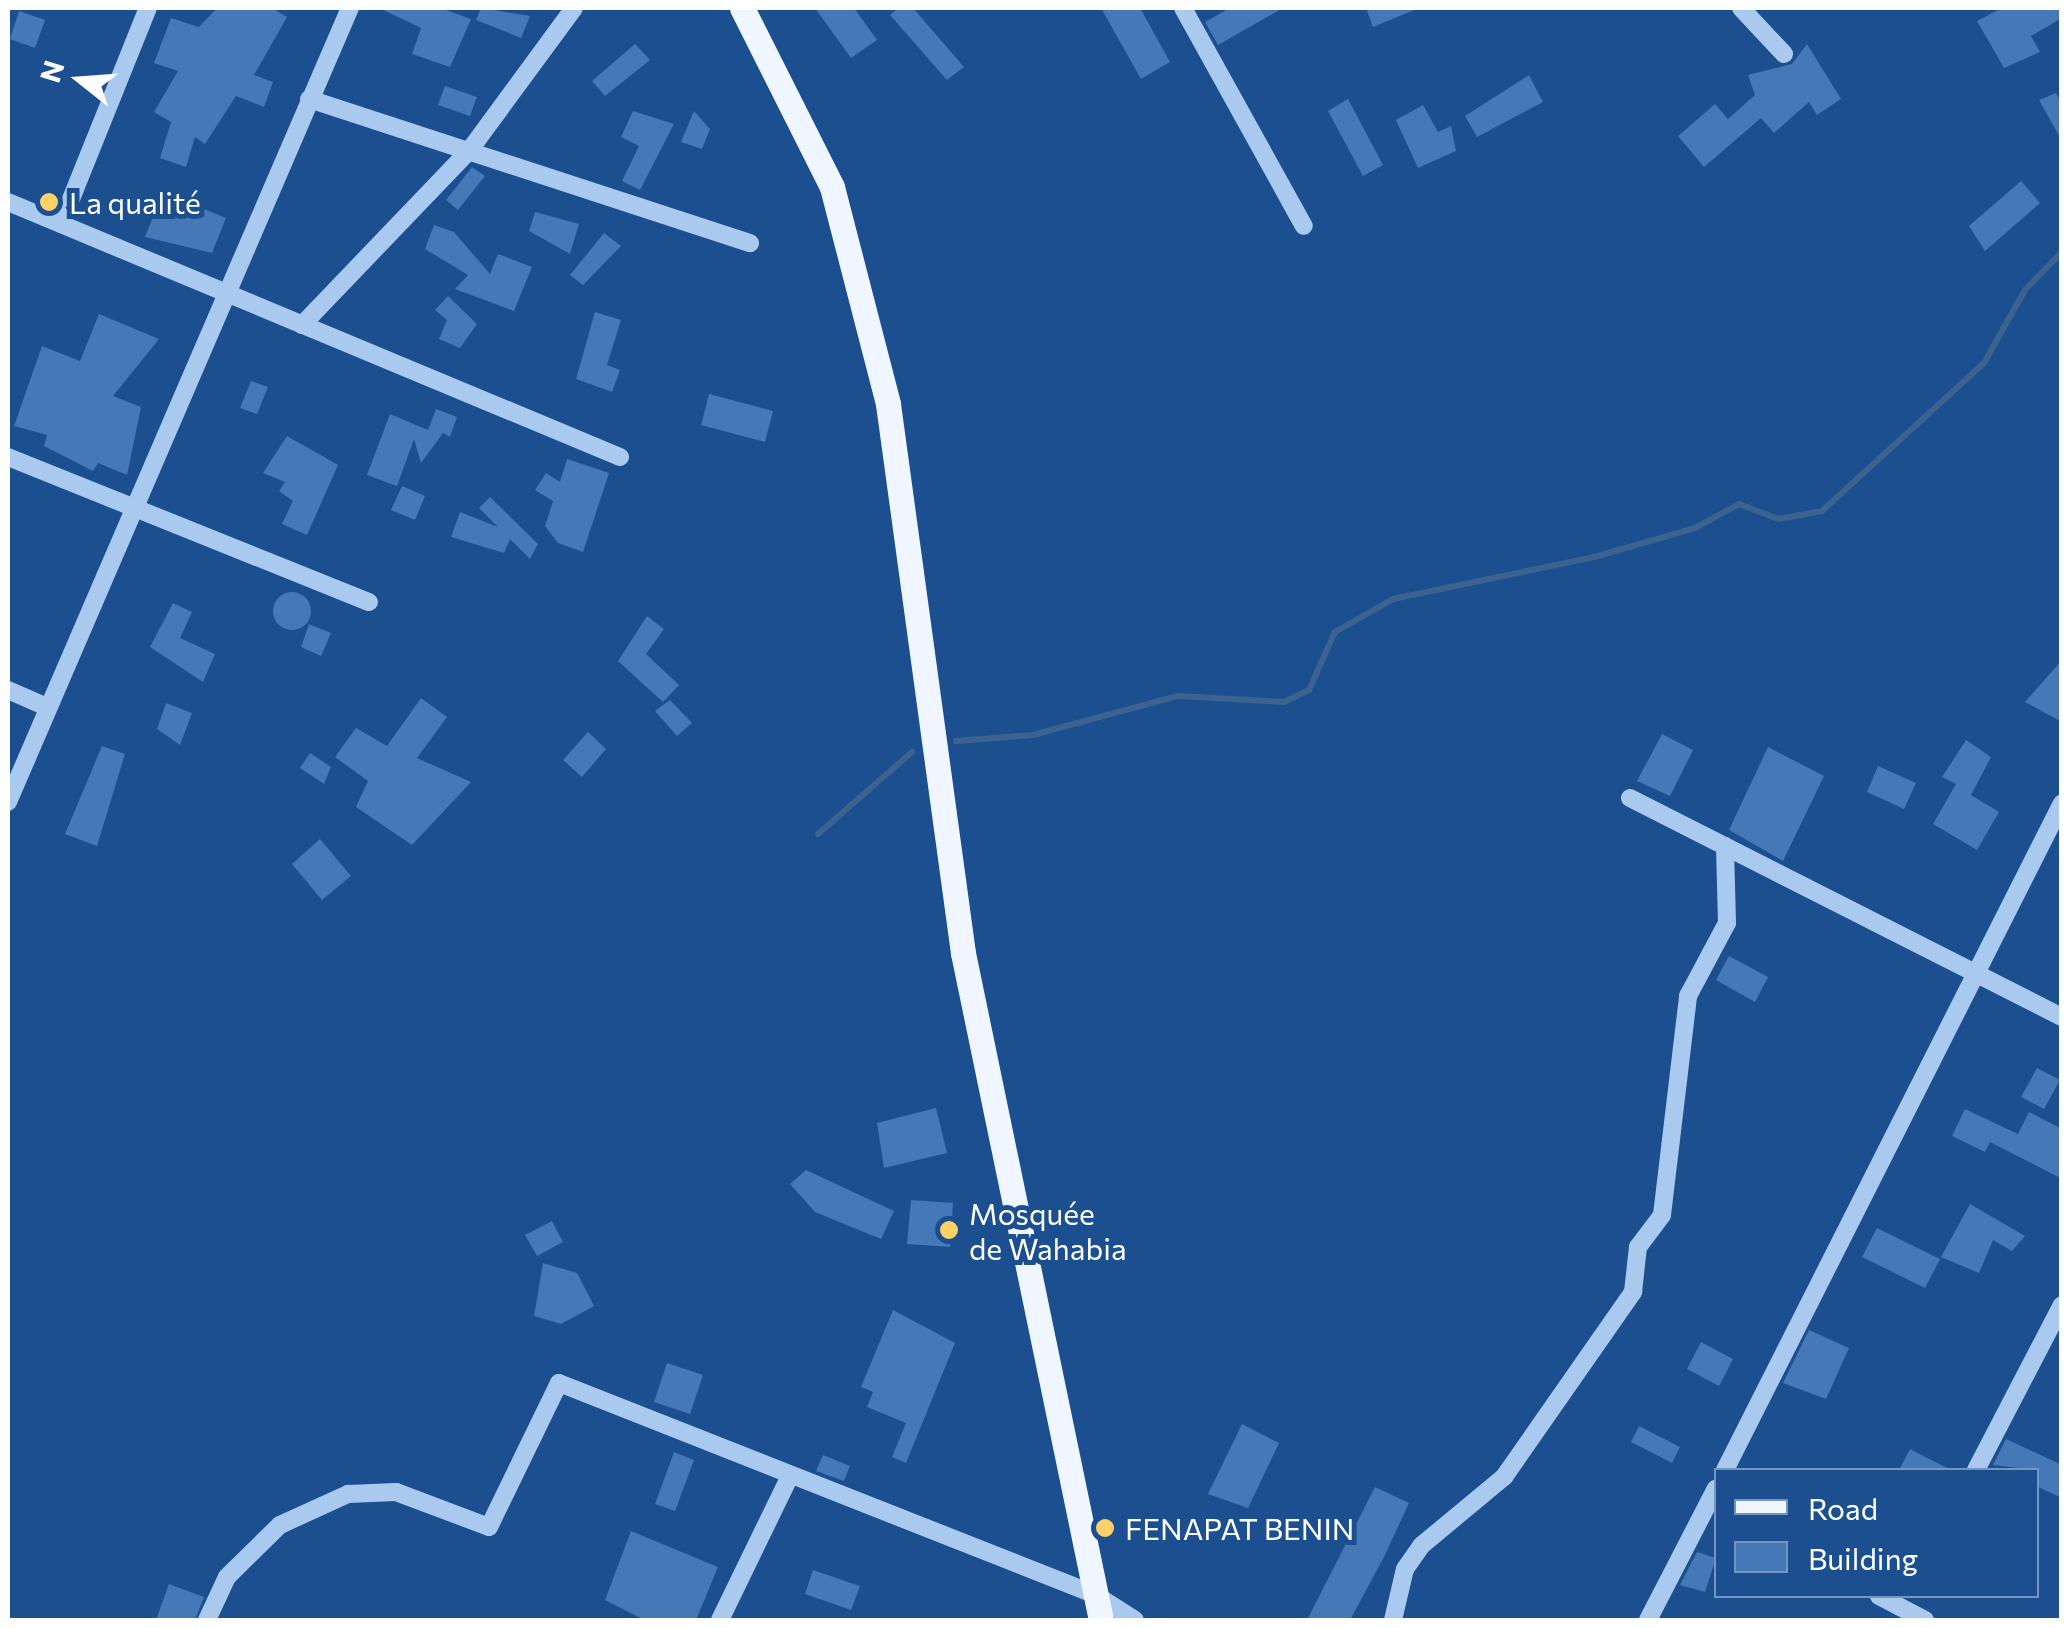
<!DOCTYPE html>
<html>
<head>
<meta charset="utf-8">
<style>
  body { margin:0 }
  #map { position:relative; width:2069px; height:1628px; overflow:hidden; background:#1b4f8f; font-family:Commissioner,sans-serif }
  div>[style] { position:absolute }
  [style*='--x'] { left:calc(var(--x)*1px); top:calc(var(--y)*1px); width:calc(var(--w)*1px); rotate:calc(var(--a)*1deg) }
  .stream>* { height:6px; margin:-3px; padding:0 3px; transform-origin:3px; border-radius:3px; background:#3c6290 }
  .building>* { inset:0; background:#4478b7 }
  .round { border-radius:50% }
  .minor>* { height:18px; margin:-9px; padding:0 9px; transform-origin:9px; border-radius:9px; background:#a9c9ee }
  .major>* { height:25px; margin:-12.5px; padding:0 12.5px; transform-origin:12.5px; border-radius:12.5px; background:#f0f6ff }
  .dots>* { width:28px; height:28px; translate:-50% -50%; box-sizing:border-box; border:5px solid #1b4f8f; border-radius:50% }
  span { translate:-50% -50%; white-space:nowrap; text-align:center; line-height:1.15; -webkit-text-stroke:10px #1b4f8f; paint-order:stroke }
  .poi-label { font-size:30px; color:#fff }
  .left { translate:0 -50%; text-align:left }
  .frame { position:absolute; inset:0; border:10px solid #fff; pointer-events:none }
  .legend { position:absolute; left:1714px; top:1468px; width:325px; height:130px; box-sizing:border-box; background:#1b4f8f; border:2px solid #7695bc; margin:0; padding:12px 18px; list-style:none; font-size:30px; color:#fff }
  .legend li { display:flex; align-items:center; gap:20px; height:50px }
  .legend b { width:50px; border:2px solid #7695bc }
  .north { position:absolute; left:30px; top:30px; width:100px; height:100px; -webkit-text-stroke:8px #1b4f8f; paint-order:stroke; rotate:287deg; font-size:28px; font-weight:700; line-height:40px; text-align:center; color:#fff }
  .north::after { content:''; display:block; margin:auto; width:35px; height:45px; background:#fff; clip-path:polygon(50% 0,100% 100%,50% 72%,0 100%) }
</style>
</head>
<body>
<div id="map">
  <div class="stream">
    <div style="--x:956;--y:741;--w:77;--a:-4.5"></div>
    <div style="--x:1033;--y:735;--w:150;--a:-15.1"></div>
    <div style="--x:1178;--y:696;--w:106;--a:3.2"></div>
    <div style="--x:1284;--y:702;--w:28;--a:-26"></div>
    <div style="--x:1309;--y:690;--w:64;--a:-65.9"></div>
    <div style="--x:1335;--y:632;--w:67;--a:-29.6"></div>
    <div style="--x:1393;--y:599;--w:205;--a:-11.8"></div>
    <div style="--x:1594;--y:557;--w:105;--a:-16"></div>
    <div style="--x:1695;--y:528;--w:50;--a:-28.6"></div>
    <div style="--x:1739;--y:504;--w:42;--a:21"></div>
    <div style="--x:1778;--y:519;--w:45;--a:-10.3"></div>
    <div style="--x:1822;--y:511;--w:219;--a:-42.4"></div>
    <div style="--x:1984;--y:363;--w:84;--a:-60.7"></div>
    <div style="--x:2025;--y:290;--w:53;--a:-45.8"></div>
    <div style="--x:818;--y:834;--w:125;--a:-41.1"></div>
  </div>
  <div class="building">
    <div style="clip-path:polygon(217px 8px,272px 8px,287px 17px,254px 75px,273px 82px,264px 107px,236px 96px,205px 144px,195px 137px,186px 167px,160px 158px,171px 122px,154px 112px,178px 71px,154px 63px,171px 18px,199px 27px)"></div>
    <div style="clip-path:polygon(379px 8px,440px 8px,471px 19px,450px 67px,412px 54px,421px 28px)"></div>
    <div style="clip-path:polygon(481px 8px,530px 16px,521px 38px,476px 20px)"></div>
    <div style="clip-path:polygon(815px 8px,854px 8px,877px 40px,851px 58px)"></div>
    <div style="clip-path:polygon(898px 8px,913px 8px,964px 67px,947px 80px,890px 15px)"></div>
    <div style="clip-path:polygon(1101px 8px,1140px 8px,1170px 62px,1141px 79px)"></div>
    <div style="clip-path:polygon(1230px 8px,1283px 8px,1218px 45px,1205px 22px)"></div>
    <div style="clip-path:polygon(1366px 8px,1419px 8px,1373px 27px)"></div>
    <div style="clip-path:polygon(2002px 8px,2062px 8px,2062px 18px,2031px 36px,2040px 52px,2004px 68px,1977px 21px)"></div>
    <div style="clip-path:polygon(19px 11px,45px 20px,35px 48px,10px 39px)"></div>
    <div style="clip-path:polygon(635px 44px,650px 60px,605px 96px,592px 81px)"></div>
    <div style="clip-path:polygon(1807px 44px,1841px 99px,1817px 115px,1809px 102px,1774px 133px,1761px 118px,1704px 167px,1678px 136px,1715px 104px,1728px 119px,1755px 95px,1748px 75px,1792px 64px)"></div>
    <div style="clip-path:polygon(1529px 75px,1543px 102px,1477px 137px,1465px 116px)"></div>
    <div style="clip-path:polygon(445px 86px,477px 97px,470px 116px,438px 105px)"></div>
    <div style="clip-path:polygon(2056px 93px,2062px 104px,2062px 141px,2039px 100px)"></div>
    <div style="clip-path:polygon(1348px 99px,1383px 165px,1363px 176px,1328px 111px)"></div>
    <div style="clip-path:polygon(1423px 105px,1438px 132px,1451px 126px,1456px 151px,1418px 168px,1396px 120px)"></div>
    <div style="clip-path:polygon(633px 111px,674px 124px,640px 190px,622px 181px,639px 146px,621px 137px)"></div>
    <div style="clip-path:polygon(694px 111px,710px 129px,702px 149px,681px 142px)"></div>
    <div style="clip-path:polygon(472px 167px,485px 176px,458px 210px,446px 200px)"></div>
    <div style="clip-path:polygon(2021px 181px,2040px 203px,1985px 251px,1969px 226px)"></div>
    <div style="clip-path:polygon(163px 192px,226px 218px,212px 253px,145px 237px)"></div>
    <div style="clip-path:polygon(535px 212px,579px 224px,570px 254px,529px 231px)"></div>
    <div style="clip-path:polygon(434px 225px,454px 232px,490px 274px,498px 254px,532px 267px,514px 311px,455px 289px,468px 275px,425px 249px)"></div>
    <div style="clip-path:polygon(604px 233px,621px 246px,583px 285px,570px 275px)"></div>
    <div style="clip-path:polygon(448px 296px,477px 324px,460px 348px,439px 339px,447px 320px,435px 310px)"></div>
    <div style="clip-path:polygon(595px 312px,621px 320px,607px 365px,620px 370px,612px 392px,576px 379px)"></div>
    <div style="clip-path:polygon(99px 314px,159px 339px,113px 396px,141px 407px,127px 475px,98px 463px,93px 471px,44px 446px,47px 435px,14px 426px,42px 346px,80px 361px)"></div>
    <div style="clip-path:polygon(251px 381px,268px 387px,257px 414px,240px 408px)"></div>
    <div style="clip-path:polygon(709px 394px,773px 411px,765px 442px,701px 425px)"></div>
    <div style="clip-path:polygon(436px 409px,457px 417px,450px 437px,443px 433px,421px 463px,414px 439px,397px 486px,367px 475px,390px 414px,428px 430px)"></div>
    <div style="clip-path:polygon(287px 436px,338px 465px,307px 535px,282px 524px,293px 501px,279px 491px,285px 482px,263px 473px)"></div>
    <div style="clip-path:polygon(567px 459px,609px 473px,583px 552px,558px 543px,545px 526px,553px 501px,535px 490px,546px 473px,560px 482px)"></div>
    <div style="clip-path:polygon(402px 486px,425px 496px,415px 520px,391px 510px)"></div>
    <div style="clip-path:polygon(490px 497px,538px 544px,530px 559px,510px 539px,504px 553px,451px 537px,460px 512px,498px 527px,479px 508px)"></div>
    <div class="round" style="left:273px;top:592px;width:38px;height:38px"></div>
    <div style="clip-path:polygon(173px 603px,192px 612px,180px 638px,215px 654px,203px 682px,150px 647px)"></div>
    <div style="clip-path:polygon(647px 616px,664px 629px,646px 654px,679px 685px,663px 702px,618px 661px)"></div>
    <div style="clip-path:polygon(309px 624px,331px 633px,321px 656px,301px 647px)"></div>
    <div style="clip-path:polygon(2062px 660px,2062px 722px,2025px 702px)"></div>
    <div style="clip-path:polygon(421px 698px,447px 717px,417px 758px,471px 782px,412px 845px,356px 807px,368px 781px,335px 757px,356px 728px,387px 746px)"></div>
    <div style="clip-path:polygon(670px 700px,692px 723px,677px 736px,655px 711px)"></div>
    <div style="clip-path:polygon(166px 703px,192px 713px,180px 745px,157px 729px)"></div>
    <div style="clip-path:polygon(588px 732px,606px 749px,582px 777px,563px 760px)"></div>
    <div style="clip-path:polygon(1662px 734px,1693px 750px,1670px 796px,1637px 781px)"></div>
    <div style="clip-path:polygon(1966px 740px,1991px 757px,1971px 795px,1999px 812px,1977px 850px,1933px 824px,1956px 784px,1942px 777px)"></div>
    <div style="clip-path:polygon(102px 746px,125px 754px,97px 846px,65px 834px)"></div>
    <div style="clip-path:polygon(1768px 747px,1824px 776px,1783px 861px,1729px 830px)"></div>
    <div style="clip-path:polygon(310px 753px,331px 767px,324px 784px,300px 768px)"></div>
    <div style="clip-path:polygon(1878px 766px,1916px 783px,1904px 809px,1867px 792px)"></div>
    <div style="clip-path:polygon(320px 839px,351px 876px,322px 900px,292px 864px)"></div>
    <div style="clip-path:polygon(1729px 956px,1768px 977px,1755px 1002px,1716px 980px)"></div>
    <div style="clip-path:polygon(2037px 1068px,2060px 1080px,2044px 1109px,2021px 1097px)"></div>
    <div style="clip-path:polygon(936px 1108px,947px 1153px,884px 1168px,877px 1123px)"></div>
    <div style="clip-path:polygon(1965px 1109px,2018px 1134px,2029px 1112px,2062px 1129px,2062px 1179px,1990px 1142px,1985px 1152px,1952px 1136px)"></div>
    <div style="clip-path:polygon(806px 1170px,894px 1211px,881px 1239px,815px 1212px,790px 1184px)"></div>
    <div style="clip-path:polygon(911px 1200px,953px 1203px,950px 1247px,907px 1244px)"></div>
    <div style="clip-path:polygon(1970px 1204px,2025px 1236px,2012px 1251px,1993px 1240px,1979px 1273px,1941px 1257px)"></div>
    <div style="clip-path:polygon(552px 1221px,563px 1242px,537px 1256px,525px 1235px)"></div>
    <div style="clip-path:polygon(1877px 1228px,1940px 1259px,1925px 1288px,1862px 1257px)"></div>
    <div style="clip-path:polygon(543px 1263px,577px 1273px,594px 1306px,561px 1324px,534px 1316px)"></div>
    <div style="clip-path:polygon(893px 1310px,955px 1343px,906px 1463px,892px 1457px,906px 1423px,867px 1407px,873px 1392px,861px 1387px)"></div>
    <div style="clip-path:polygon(1809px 1330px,1849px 1348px,1826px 1399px,1783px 1383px)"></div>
    <div style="clip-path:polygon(1701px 1342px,1733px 1359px,1719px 1386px,1687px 1369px)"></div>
    <div style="clip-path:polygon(667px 1363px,703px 1375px,690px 1414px,654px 1402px)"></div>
    <div style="clip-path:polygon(1242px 1424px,1279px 1443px,1248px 1508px,1208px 1494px)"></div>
    <div style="clip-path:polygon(1639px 1426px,1680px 1447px,1672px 1463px,1631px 1442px)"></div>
    <div style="clip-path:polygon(2006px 1439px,2062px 1465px,2062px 1498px,2036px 1486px,2036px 1470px,1993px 1465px)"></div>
    <div style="clip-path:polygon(1910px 1449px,1951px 1470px,1899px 1470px)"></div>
    <div style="clip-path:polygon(674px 1452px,694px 1460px,675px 1511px,655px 1504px)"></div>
    <div style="clip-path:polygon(823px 1455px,850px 1466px,844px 1481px,816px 1471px)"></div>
    <div style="clip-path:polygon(1375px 1487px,1409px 1503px,1384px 1557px,1350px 1620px,1307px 1620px)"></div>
    <div style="clip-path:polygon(631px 1531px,718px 1567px,696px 1620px,644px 1620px,605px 1600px)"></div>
    <div style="clip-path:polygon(1697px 1552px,1716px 1558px,1705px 1592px,1680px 1585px)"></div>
    <div style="clip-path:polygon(813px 1570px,860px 1586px,851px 1610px,805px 1594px)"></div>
    <div style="clip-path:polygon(169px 1584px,204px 1597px,195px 1620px,156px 1620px)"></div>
  </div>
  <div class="minor">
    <div style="--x:1183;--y:8;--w:249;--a:61"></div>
    <div style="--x:1741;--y:8;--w:63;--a:46.9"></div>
    <div style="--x:309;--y:99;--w:464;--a:18.1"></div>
    <div style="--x:8;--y:202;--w:663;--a:22.62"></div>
    <div style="--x:61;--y:224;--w:233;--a:-68.1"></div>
    <div style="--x:302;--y:325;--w:241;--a:-46.2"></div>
    <div style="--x:469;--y:151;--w:177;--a:-53.7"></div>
    <div style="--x:8;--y:457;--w:389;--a:21.9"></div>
    <div style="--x:8;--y:690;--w:43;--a:23.6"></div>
    <div style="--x:1630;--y:798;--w:484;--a:26.9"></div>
    <div style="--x:8;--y:802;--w:865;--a:-66.7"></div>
    <div style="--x:1725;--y:1470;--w:747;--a:-63.19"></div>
    <div style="--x:1976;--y:1470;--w:186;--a:-62.5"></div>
    <div style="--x:1879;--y:1596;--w:52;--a:27.6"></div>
    <div style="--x:207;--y:1620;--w:47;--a:-65.1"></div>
    <div style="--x:227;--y:1577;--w:74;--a:-44.5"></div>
    <div style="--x:280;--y:1525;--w:75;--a:-24.5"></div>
    <div style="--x:348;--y:1494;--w:48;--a:-2.4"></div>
    <div style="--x:396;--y:1492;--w:99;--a:20.6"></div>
    <div style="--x:489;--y:1527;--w:160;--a:-64.1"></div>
    <div style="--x:559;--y:1383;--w:577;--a:21.54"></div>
    <div style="--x:1096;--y:1595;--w:46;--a:32.7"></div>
    <div style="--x:720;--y:1620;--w:160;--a:-64.1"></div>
    <div style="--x:1393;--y:1620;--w:52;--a:-76.8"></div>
    <div style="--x:1405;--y:1569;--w:29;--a:-55"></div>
    <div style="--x:1422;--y:1545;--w:107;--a:-39.7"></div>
    <div style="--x:1504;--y:1477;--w:226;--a:-55.1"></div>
    <div style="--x:1633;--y:1292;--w:45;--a:-83.7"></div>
    <div style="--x:1638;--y:1247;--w:40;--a:-53"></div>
    <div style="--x:1662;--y:1215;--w:221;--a:-83.2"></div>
    <div style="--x:1688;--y:996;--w:83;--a:-61.9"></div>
    <div style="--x:1727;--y:923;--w:77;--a:-91.5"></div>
    <div style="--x:1648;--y:1620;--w:148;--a:-62.7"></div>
  </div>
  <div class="major">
    <div style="--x:742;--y:8;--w:200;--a:63.3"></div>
    <div style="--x:832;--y:187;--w:224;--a:75.5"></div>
    <div style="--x:888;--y:404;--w:554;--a:82.22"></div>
    <div style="--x:963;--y:953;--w:681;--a:78.31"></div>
  </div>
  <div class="dots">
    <div style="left:49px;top:202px;background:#ffd166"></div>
    <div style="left:949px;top:1230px;background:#ffd166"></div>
    <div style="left:1105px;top:1528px;background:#ffd166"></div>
  </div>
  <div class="poi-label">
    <span class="left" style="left:69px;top:202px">La qualité</span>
    <span class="left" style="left:969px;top:1230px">Mosquée<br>de Wahabia</span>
    <span class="left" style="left:1125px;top:1528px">FENAPAT BENIN</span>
  </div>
  <div class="frame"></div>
  <ul class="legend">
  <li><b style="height:12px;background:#f0f6ff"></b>Road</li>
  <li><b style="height:28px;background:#4478b7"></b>Building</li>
  </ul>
  <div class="north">N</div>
</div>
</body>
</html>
